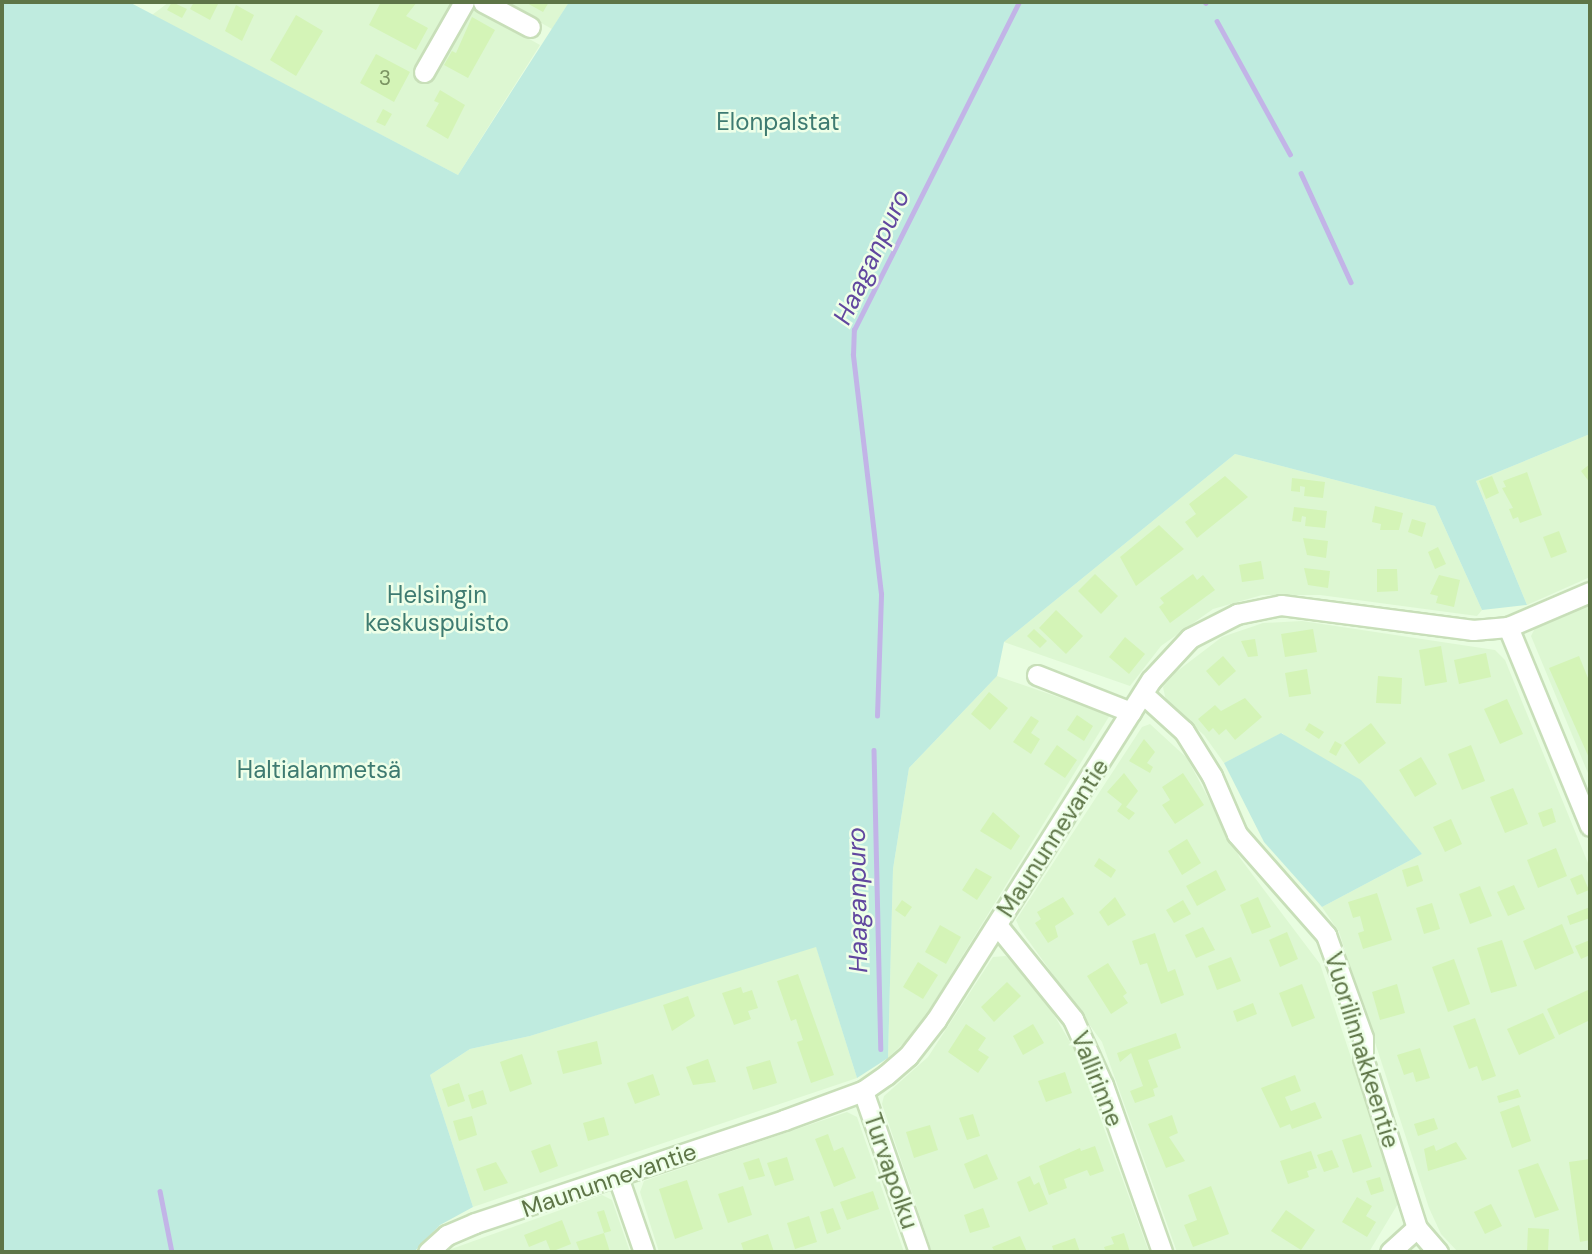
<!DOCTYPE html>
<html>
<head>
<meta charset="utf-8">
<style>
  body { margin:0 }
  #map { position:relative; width:1592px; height:1254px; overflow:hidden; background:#e8fde0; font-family:"DM Sans",sans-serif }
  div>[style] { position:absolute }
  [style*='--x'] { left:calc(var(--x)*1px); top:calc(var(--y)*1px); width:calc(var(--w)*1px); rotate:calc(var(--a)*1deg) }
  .residential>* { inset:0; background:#ddf7d2 }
  .green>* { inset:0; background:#bfebdf }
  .stream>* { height:4.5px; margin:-2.25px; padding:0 2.25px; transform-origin:2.25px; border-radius:2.25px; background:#c2b4e7 }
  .building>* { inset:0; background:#d4f4b7 }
  .roads { filter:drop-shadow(2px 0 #c8dfb9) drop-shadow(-2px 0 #c8dfb9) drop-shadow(0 2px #c8dfb9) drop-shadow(0 -2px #c8dfb9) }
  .minor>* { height:19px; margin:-9.5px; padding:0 9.5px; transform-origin:9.5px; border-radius:9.5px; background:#fff }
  span { translate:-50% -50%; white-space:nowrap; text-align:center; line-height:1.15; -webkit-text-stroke:5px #eeffe8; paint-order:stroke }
  .number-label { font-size:21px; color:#7c9563 }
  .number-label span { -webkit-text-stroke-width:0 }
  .park-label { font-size:24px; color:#3e7b71 }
  .street-label { font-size:24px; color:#5e7547 }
  .water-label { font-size:26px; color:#61479f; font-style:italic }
  .frame { position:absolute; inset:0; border:4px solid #5e7547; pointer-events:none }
</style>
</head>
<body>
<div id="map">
  <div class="residential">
    <div style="clip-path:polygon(169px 2px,455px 2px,414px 73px,427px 80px,472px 7px,540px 45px,458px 175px,152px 15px)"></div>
    <div style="clip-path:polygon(504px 2px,569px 2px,552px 29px)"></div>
    <div style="clip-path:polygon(1590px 434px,1590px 577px,1527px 605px,1476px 481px)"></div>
    <div style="clip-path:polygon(1235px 454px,1435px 506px,1482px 610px,1477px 616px,1320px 595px,1262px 595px,1213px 609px,1161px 646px,1130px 686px,1004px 642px)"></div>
    <div style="clip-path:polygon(1590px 602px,1590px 778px,1531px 636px,1537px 624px)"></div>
    <div style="clip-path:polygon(1302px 621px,1495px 650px,1505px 660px,1590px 868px,1590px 1252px,1458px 1252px,1441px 1234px,1429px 1208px,1339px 932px,1322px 907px,1422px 854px,1282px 733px,1224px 763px,1204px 735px,1166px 701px,1163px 687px,1176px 672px,1222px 637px,1263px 623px)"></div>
    <div style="clip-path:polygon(997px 676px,1110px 715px,917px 1030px,888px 1058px,893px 869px,909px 768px)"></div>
    <div style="clip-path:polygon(1150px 724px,1187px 758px,1240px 858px,1320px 964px,1399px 1202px,1369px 1252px,1177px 1252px,1102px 1042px,1020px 929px,1016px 920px,1142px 727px)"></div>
    <div style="clip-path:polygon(816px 946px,857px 1078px,473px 1207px,430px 1075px,470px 1049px,530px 1036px)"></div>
    <div style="clip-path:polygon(1006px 956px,1047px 1003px,1077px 1054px,1149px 1252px,932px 1252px,882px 1104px,884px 1096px,928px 1057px,993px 957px)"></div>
    <div style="clip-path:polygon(847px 1112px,857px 1117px,904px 1252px,659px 1252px,640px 1192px,644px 1181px)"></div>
    <div style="clip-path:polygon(602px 1195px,612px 1200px,630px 1252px,443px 1252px)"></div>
  </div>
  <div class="green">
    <div style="clip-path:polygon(2px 2px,129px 2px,458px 175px,569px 2px,1590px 2px,1590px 434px,1476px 481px,1527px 605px,1482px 610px,1435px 506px,1235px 454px,1004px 642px,997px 676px,909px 768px,893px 869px,888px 1058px,857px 1078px,816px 947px,530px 1036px,470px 1049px,430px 1075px,473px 1207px,440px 1225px,414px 1252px,2px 1252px)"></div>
    <div style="clip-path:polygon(1281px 733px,1361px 780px,1422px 854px,1322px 907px,1264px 842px,1224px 763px)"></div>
  </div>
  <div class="stream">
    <div style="--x:1205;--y:2;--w:1;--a:45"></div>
    <div style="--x:1217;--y:21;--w:152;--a:61.2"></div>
    <div style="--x:1301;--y:173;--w:120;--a:65.4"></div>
    <div style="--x:877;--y:716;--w:122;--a:-88.1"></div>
    <div style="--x:881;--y:594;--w:241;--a:-96.7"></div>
    <div style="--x:853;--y:355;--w:25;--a:-88"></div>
    <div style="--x:854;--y:330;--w:367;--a:-63.3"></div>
    <div style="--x:874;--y:750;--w:299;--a:88.7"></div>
    <div style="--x:160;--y:1191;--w:62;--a:78.9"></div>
  </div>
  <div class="building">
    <div style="clip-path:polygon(172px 2px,187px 9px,182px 18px,167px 10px)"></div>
    <div style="clip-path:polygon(194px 2px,214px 2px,218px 4px,210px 20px,190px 9px)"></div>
    <div style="clip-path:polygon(381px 2px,417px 2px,406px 16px,428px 28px,416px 50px,369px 25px)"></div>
    <div style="clip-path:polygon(525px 2px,549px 2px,543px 12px)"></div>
    <div style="clip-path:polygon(236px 5px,254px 15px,242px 41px,225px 31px)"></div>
    <div style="clip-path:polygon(296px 15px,323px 31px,296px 76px,270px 60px)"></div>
    <div style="clip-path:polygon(472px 17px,495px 30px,468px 78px,444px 65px,452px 51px,456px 53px)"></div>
    <div style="clip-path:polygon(376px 54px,410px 72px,394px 102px,360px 83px)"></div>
    <div style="clip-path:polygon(440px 90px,465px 105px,448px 139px,426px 126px,439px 103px,434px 101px)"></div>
    <div style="clip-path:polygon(383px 109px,392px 114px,385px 126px,376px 122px)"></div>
    <div style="clip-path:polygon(1590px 464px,1590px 483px,1581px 471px)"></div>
    <div style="clip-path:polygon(1527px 472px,1542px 515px,1520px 523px,1518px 517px,1513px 519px,1509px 509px,1513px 508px,1502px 488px,1506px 487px,1503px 481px)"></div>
    <div style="clip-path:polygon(1225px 476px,1248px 497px,1197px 538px,1185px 522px,1196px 514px,1189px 504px)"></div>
    <div style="clip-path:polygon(1492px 476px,1499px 493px,1486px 499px,1479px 481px)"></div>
    <div style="clip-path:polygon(1292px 478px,1325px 482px,1323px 498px,1304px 496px,1305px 487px,1300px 486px,1300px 492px,1291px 491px)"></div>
    <div style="clip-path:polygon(1375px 506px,1403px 513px,1399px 530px,1380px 530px,1381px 524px,1372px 522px)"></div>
    <div style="clip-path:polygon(1294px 507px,1327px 511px,1325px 528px,1305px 526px,1306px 517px,1302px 516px,1301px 522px,1292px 521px)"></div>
    <div style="clip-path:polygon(1412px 519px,1426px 523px,1422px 537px,1408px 532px)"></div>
    <div style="clip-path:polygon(1159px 525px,1184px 549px,1136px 586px,1120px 557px)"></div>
    <div style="clip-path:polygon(1559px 531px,1567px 552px,1551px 558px,1543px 537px)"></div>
    <div style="clip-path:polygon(1303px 538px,1328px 541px,1326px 558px,1307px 555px)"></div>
    <div style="clip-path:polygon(1438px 547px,1446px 564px,1435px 569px,1428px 552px)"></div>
    <div style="clip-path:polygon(1261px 561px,1264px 579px,1242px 582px,1239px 565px)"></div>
    <div style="clip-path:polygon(1304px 568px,1330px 571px,1328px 588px,1308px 585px)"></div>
    <div style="clip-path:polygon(1377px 569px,1397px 569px,1398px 591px,1377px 592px)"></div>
    <div style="clip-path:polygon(1095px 574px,1118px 596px,1101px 614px,1078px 591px)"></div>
    <div style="clip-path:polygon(1193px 574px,1197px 580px,1203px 575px,1215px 590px,1170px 623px,1159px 607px,1164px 603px,1160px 598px)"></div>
    <div style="clip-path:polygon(1439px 575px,1460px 580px,1454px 607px,1436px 603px,1438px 596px,1430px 594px)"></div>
    <div style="clip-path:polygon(1056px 610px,1083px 636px,1066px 654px,1039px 628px)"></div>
    <div style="clip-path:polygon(1034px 629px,1047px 641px,1040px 648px,1027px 636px)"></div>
    <div style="clip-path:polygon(1313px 629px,1317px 652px,1285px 657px,1281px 634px)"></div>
    <div style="clip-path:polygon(1125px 637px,1145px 654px,1129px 674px,1109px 657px)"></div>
    <div style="clip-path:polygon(1255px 639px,1258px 656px,1248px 657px,1241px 641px)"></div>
    <div style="clip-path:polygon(1441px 646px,1447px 682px,1425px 686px,1419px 650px)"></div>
    <div style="clip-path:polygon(1486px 653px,1491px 677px,1459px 684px,1454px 660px)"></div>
    <div style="clip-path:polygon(1223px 656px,1236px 671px,1219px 686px,1206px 671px)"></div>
    <div style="clip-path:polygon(1579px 656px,1590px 683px,1590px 760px,1549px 668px)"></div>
    <div style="clip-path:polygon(1307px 669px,1311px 694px,1289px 697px,1285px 673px)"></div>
    <div style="clip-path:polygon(1378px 676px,1402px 678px,1401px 704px,1376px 703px)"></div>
    <div style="clip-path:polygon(989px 692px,1008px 708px,990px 730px,971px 714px)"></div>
    <div style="clip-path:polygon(1245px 698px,1262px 717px,1235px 740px,1226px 729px,1219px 735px,1213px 728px,1209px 732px,1198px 719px,1215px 705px,1221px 711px)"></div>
    <div style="clip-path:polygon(1507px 699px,1523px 734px,1500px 744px,1484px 709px)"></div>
    <div style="clip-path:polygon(1077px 715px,1093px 726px,1084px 741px,1067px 730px)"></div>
    <div style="clip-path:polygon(1031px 716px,1039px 721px,1031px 733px,1040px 739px,1031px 754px,1013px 742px)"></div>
    <div style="clip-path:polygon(1309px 723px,1324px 732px,1319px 739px,1305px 730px)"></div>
    <div style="clip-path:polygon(1371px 723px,1386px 743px,1359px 764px,1344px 743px)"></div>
    <div style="clip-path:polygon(1144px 739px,1155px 752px,1147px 763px,1153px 767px,1150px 773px,1129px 761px)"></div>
    <div style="clip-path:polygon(1335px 741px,1342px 745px,1336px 756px,1329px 752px)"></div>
    <div style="clip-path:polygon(1057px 745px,1077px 760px,1065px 778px,1044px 764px)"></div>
    <div style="clip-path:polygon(1471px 745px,1485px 781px,1462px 790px,1448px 754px)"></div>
    <div style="clip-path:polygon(1421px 757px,1437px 784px,1415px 797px,1399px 770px)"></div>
    <div style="clip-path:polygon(1124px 773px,1138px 791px,1126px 807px,1135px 813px,1129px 820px,1117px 811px,1122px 804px,1107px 792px)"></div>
    <div style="clip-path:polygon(1183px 773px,1204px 805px,1175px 824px,1162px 805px,1170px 800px,1162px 787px)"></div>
    <div style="clip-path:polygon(1513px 788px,1528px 824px,1505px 833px,1490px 797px)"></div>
    <div style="clip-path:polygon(1552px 808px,1556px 822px,1543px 827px,1538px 813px)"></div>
    <div style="clip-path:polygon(993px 812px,1020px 836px,1011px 850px,980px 831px)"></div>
    <div style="clip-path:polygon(1451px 819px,1462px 844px,1445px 852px,1433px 827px)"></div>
    <div style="clip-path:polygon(1187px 839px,1201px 863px,1182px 875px,1168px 851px)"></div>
    <div style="clip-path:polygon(1556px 848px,1567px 876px,1538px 888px,1527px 860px)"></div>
    <div style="clip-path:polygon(1099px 858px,1116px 870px,1111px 878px,1094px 866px)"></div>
    <div style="clip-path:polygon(1418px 865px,1423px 881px,1407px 887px,1402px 870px)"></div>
    <div style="clip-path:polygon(976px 868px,992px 877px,977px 900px,962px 890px)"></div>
    <div style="clip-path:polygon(1216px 870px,1226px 890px,1197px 906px,1186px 886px)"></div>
    <div style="clip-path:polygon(1582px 874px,1589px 890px,1577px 895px,1570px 879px)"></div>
    <div style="clip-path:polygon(1514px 885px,1525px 909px,1508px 916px,1497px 892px)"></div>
    <div style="clip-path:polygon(1480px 886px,1492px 916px,1470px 924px,1459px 894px)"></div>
    <div style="clip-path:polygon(1377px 893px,1392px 940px,1363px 949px,1358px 933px,1364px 931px,1360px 916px,1353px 918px,1348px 902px)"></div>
    <div style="clip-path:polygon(1063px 897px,1074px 914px,1055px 926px,1058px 937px,1048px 943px,1035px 923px,1041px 919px,1037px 912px)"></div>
    <div style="clip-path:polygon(1115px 897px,1126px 915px,1108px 926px,1099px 912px)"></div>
    <div style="clip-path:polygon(1258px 897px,1271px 927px,1252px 934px,1240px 905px)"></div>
    <div style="clip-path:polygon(902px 900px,912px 907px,905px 917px,895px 910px)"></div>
    <div style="clip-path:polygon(1183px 900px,1191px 914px,1174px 923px,1166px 910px)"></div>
    <div style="clip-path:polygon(1432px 903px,1440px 929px,1424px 934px,1416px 908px)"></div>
    <div style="clip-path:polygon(1590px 907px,1590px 918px,1570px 925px,1567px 916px)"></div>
    <div style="clip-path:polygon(1562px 924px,1574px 953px,1535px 970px,1523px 941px)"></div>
    <div style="clip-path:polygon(940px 925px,961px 937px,946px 964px,925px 952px)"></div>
    <div style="clip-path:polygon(1203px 927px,1215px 950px,1196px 958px,1185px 935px)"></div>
    <div style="clip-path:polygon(1287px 932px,1298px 959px,1280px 967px,1269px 940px)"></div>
    <div style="clip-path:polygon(1155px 933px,1168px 972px,1175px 969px,1184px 995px,1161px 1004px,1147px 963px,1140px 965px,1132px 941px)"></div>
    <div style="clip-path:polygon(1502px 940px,1517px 986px,1491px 993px,1477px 948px)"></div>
    <div style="clip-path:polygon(1590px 940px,1590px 955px,1581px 959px,1575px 946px)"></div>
    <div style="clip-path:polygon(1231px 957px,1241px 981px,1217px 990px,1208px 966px)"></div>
    <div style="clip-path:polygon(1454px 959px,1470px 1004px,1448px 1012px,1432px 967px)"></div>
    <div style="clip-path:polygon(918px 962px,938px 975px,923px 999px,903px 987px)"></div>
    <div style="clip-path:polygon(1108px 963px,1127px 993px,1123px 996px,1128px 1003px,1111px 1014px,1087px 976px)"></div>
    <div style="clip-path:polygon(798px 974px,834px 1075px,811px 1083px,797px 1042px,803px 1040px,796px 1019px,791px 1021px,777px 981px)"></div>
    <div style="clip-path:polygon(1007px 982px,1021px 996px,994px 1022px,981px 1007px)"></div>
    <div style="clip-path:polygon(1302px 984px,1315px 1018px,1292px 1027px,1279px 993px)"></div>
    <div style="clip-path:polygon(1397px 984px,1405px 1013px,1380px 1020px,1372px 992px)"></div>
    <div style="clip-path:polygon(741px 987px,743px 993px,752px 990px,758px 1008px,748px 1011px,751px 1019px,734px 1025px,722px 993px)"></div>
    <div style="clip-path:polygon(1590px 989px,1590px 1020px,1559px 1035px,1547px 1009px)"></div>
    <div style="clip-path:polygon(688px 996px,695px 1016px,672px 1031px,663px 1005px)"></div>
    <div style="clip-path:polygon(1253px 1003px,1257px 1014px,1237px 1022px,1233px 1011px)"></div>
    <div style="clip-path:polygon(1543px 1013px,1555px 1038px,1519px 1055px,1507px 1029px)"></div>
    <div style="clip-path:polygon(1475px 1018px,1496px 1076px,1482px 1081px,1477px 1066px,1469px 1069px,1453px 1026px)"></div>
    <div style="clip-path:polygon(966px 1024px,986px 1038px,978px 1050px,989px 1057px,978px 1073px,948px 1052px)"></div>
    <div style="clip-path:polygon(1033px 1024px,1044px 1043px,1023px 1055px,1013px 1036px)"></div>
    <div style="clip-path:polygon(1176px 1033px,1181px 1048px,1148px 1060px,1158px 1087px,1153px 1089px,1155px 1096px,1135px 1103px,1130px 1091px,1143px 1086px,1131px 1053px,1120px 1062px,1117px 1053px)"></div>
    <div style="clip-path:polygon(597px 1041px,602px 1064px,563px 1074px,557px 1051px)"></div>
    <div style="clip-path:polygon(1420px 1048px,1430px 1078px,1416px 1082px,1413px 1072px,1404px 1075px,1397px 1055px)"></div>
    <div style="clip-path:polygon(522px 1054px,532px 1084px,510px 1092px,500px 1062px)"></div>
    <div style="clip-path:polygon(708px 1059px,716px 1082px,693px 1085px,686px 1067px)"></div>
    <div style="clip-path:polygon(770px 1060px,777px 1083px,753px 1090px,746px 1067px)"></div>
    <div style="clip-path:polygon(1065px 1072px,1072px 1093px,1046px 1102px,1038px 1081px)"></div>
    <div style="clip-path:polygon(653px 1074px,660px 1095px,635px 1104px,627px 1083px)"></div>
    <div style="clip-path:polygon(1295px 1075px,1301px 1091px,1285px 1097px,1291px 1111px,1315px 1102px,1322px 1118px,1292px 1129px,1290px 1124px,1280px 1128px,1261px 1088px)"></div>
    <div style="clip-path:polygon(459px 1083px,465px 1101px,448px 1107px,442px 1089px)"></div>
    <div style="clip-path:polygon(1518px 1089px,1521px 1097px,1499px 1103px,1497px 1096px)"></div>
    <div style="clip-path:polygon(483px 1090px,487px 1104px,472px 1109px,468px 1095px)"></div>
    <div style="clip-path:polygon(1519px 1105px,1531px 1141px,1512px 1148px,1500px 1112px)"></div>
    <div style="clip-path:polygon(973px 1114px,980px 1136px,967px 1140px,959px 1118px)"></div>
    <div style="clip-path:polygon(1172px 1115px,1178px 1133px,1169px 1137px,1185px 1161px,1166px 1168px,1148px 1124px)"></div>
    <div style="clip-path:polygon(472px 1116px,477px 1135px,459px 1141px,453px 1121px)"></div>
    <div style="clip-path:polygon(604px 1117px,609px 1135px,588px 1141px,583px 1123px)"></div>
    <div style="clip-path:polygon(1434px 1118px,1438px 1129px,1418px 1136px,1414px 1124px)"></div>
    <div style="clip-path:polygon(930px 1125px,938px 1150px,914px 1158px,906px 1132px)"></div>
    <div style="clip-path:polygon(828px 1134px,834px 1151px,843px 1147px,856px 1178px,834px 1187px,815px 1139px)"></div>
    <div style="clip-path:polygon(1361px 1134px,1372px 1167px,1353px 1173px,1342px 1140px)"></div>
    <div style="clip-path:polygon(1456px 1142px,1467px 1159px,1428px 1171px,1424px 1149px,1434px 1145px,1436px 1151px)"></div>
    <div style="clip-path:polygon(550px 1144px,558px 1166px,540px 1173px,531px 1151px)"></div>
    <div style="clip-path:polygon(1095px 1146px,1104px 1171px,1090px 1176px,1087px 1170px,1064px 1179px,1067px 1188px,1049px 1195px,1039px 1166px,1080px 1148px,1081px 1151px)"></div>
    <div style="clip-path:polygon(1332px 1150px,1339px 1167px,1324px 1172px,1317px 1155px)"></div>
    <div style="clip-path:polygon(1311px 1151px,1317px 1168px,1307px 1171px,1309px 1177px,1288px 1184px,1280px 1161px)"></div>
    <div style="clip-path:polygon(987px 1154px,998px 1179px,974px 1189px,964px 1164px)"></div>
    <div style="clip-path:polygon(787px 1157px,794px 1180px,775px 1186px,767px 1163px)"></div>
    <div style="clip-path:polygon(759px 1158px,765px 1176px,749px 1180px,743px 1163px)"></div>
    <div style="clip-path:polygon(1590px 1159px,1590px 1240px,1580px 1242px,1569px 1162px)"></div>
    <div style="clip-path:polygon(496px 1162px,508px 1183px,484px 1191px,476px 1169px)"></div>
    <div style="clip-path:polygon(1538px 1163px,1559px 1210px,1535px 1218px,1518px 1170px)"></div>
    <div style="clip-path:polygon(1030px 1176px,1034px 1185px,1039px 1182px,1048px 1204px,1029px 1212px,1017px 1182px)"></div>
    <div style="clip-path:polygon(1380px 1177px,1384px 1191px,1371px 1195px,1366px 1181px)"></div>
    <div style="clip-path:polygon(687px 1180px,703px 1229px,675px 1239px,659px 1189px)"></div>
    <div style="clip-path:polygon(743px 1186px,752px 1215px,728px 1223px,718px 1194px)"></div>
    <div style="clip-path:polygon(1211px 1186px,1229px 1234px,1193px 1247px,1184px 1225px,1197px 1220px,1188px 1195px)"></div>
    <div style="clip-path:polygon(873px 1191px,879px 1209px,847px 1220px,840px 1202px)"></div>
    <div style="clip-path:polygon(1357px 1197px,1372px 1206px,1366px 1216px,1376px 1222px,1367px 1237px,1342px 1222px)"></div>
    <div style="clip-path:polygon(1491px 1204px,1502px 1226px,1485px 1234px,1474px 1212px)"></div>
    <div style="clip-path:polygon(833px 1208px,841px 1229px,827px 1234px,820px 1212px)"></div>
    <div style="clip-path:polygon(983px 1208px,990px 1227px,970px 1233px,964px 1215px)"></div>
    <div style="clip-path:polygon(604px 1210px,611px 1231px,604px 1233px,597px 1212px)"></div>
    <div style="clip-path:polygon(1286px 1210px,1315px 1230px,1301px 1250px,1271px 1231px)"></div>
    <div style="clip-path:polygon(809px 1216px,817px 1242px,795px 1249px,787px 1223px)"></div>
    <div style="clip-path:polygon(562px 1220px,571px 1244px,551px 1252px,546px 1240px,529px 1247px,524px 1235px)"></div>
    <div style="clip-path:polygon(1528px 1228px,1549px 1229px,1548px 1252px,1527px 1252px)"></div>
    <div style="clip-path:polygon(604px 1233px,610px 1252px,580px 1252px,576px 1242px)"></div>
    <div style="clip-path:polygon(1124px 1233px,1130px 1252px,1106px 1252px,1104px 1247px,1114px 1244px,1111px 1237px)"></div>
    <div style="clip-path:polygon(768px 1234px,774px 1252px,744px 1252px,741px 1243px)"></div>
    <div style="clip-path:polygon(1020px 1236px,1027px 1252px,995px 1252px,992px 1247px)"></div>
    <div style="clip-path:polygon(1075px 1238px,1080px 1252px,1054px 1252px,1052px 1246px)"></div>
  </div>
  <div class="roads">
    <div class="minor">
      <div style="--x:483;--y:2;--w:53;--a:28"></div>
      <div style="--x:424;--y:72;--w:81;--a:-60.3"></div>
      <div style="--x:1508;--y:627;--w:89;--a:-23.1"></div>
      <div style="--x:1037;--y:675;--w:101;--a:21.5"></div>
      <div style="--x:1143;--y:694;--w:55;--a:42.1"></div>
      <div style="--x:1184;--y:731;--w:53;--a:58.1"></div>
      <div style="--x:1212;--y:776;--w:63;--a:66.7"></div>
      <div style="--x:1237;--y:834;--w:135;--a:48.6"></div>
      <div style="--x:1326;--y:935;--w:109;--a:70.2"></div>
      <div style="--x:1363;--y:1038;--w:20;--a:90"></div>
      <div style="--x:1363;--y:1058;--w:178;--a:72.4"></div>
      <div style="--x:1417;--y:1228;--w:32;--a:49"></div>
      <div style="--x:997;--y:925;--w:121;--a:51"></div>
      <div style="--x:1073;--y:1019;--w:72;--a:65.6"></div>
      <div style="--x:1103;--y:1085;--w:177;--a:70.5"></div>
      <div style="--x:863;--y:1091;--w:170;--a:70.8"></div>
      <div style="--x:618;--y:1177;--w:79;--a:70.9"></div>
      <div style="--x:428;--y:1252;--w:25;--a:-42"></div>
      <div style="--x:447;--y:1235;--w:30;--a:-23"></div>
      <div style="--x:475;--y:1223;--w:326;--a:-18.4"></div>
      <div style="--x:784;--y:1120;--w:84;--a:-20.2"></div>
      <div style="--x:863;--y:1091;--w:28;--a:-35"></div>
      <div style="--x:886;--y:1075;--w:29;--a:-41"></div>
      <div style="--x:908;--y:1056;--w:46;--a:-52.1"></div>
      <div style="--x:936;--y:1020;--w:402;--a:-57.7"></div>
      <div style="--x:1151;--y:680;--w:57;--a:-47.1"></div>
      <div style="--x:1190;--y:638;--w:53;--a:-27.1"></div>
      <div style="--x:1237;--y:614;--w:45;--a:-11.6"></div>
      <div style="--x:1281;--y:605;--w:194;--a:7.4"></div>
      <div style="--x:1473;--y:630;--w:35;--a:-5"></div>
      <div style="--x:1508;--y:627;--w:215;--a:67.6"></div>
      <div style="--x:1390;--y:1252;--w:36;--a:-42"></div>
    </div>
  </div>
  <div class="number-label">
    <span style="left:385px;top:78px">3</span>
  </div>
  <div class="park-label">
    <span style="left:778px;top:122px">Elonpalstat</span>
    <span style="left:437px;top:609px">Helsingin<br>keskuspuisto</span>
    <span style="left:319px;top:770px">Haltialanmetsä</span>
  </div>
  <div class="street-label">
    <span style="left:1053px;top:838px;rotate:-57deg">Maununnevantie</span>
    <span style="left:1362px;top:1050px;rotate:73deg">Vuorilinnakkeentie</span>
    <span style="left:1097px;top:1079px;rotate:68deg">Vallirinne</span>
    <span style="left:891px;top:1171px;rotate:71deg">Turvapolku</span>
    <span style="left:609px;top:1180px;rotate:-19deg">Maununnevantie</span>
  </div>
  <div class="water-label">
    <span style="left:872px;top:257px;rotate:-65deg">Haaganpuro</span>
    <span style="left:858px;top:900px;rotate:-91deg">Haaganpuro</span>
  </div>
  <div class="frame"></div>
</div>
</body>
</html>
